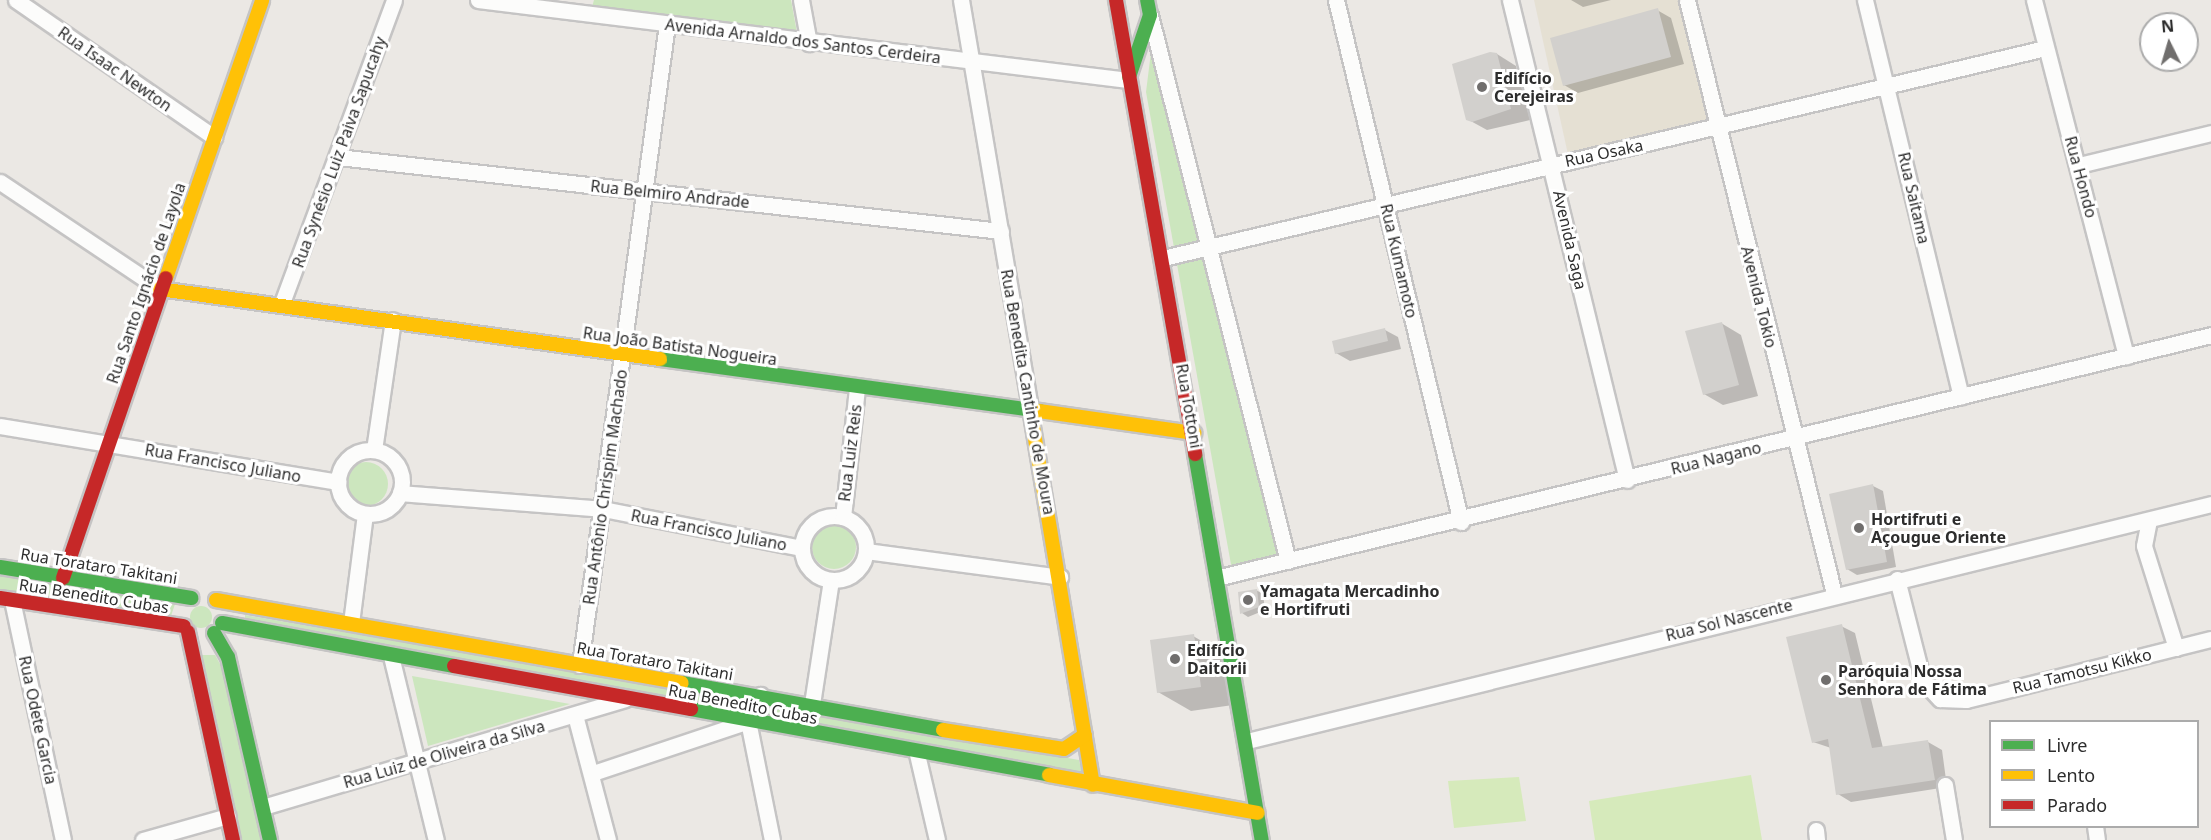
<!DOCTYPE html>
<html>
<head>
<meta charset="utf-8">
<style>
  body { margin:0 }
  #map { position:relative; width:2211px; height:840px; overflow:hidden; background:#ebe8e4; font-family:"Noto Sans",sans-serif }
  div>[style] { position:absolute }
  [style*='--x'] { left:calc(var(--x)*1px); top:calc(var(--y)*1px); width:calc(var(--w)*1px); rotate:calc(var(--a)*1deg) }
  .education>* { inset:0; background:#e5e0d3 }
  .green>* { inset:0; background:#cce6be }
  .round { border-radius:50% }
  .pitch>* { inset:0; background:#d6eabb }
  .shadow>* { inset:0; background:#0003 }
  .building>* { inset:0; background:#d2d0cd }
  .roads { filter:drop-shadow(2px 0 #c5c4c4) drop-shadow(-2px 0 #c5c4c4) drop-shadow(0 2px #c5c4c4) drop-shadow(0 -2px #c5c4c4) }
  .street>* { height:15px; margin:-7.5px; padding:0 7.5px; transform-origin:7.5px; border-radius:7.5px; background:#fcfcfb }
  .street>.ring { margin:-7.5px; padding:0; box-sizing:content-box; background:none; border:15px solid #fcfcfb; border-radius:50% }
  .fast>* { height:14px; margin:-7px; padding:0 7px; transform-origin:7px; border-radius:7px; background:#4caf50 }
  .slow>* { height:14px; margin:-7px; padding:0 7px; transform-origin:7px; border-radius:7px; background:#ffc107 }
  .jam>* { height:14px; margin:-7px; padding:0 7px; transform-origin:7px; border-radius:7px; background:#c62828 }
  .dots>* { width:16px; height:16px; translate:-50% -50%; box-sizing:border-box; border:3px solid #fff; border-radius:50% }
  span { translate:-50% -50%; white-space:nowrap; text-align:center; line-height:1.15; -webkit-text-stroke:6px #fff; paint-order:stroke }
  .street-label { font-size:16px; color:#2d2d2d }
  .poi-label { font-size:16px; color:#2d2d2d; font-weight:700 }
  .left { translate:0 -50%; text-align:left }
  .legend { position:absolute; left:1989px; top:720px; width:210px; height:108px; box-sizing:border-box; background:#fff; border:2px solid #ababab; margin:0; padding:8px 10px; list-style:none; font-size:18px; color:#2d2d2d }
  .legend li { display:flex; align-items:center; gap:12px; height:30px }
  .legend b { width:30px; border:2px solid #ababab }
  .north { position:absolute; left:2139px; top:12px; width:60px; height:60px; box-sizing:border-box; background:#fff; border:2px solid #ababab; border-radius:50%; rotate:355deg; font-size:16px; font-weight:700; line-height:24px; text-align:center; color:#2d2d2d }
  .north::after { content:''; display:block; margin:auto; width:21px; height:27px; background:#706e6d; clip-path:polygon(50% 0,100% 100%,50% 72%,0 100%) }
</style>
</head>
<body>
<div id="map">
  <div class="education">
    <div style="clip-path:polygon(1534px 0,1679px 0,1711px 122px,1569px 159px)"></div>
  </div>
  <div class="green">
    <div style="clip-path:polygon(594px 0,791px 0,797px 33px,592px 7px)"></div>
    <div style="clip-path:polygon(1151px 52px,1281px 558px,1232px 570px,1146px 92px)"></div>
    <div class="round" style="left:344px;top:462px;width:44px;height:44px"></div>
    <div class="round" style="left:812px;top:525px;width:44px;height:44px"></div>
    <div style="clip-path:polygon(0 574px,175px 604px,170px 619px,0 594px)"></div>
    <div class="round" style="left:190px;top:606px;width:22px;height:22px"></div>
    <div style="clip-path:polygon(245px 615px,1079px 760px,1082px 773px,245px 621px)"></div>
    <div style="clip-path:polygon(202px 655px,215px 655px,224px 671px,261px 840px,241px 840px)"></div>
    <div style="clip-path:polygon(412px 676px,570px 704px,428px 746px)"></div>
  </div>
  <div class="pitch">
    <div style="clip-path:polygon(1751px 775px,1762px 840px,1595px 840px,1589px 801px)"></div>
    <div style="clip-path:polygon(1519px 777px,1526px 821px,1454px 828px,1448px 781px)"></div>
  </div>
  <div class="shadow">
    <div style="clip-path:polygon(1571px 0,1611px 0,1583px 7px)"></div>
    <div style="clip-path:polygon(1657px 10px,1671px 18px,1684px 64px,1578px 93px,1564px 85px)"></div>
    <div style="clip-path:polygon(1497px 54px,1516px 66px,1530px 120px,1487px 130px,1467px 119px)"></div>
    <div style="clip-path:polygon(1721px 323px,1741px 335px,1758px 396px,1723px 405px,1704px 394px)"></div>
    <div style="clip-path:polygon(1385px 330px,1398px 337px,1401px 349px,1350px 361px,1336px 353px)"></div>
    <div style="clip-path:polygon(1873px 486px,1883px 491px,1896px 567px,1857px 575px,1847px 569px)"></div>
    <div style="clip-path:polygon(1256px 590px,1263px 594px,1265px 610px,1248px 617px,1242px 613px)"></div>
    <div style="clip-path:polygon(1841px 626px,1855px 633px,1883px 748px,1928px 742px,1942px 750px,1947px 787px,1851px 802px,1838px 794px,1831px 748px,1813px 742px)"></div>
    <div style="clip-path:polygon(1193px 636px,1226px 655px,1233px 705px,1191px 711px,1158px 692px)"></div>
  </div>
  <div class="building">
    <div style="clip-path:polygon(1658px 8px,1671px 57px,1563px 86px,1550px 38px)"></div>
    <div style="clip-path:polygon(1490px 52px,1497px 53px,1511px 109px,1472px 122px,1466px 120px,1452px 64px)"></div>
    <div style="clip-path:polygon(1722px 322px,1739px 385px,1703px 395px,1685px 331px)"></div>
    <div style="clip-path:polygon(1385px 328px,1388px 341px,1335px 354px,1332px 341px)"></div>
    <div style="clip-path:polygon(1873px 484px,1887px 562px,1846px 570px,1829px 494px)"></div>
    <div style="clip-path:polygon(1257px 589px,1259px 607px,1240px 614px,1238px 592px)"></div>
    <div style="clip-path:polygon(1842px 624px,1872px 748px,1928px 740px,1935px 780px,1836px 795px,1828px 739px,1812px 743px,1786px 637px)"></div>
    <div style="clip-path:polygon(1194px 634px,1201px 687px,1157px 693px,1150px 640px)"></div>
  </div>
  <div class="roads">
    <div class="street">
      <div style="--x:16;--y:0;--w:241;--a:34.7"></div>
      <div style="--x:478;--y:0;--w:655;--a:7.02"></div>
      <div style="--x:801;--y:0;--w:44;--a:79.5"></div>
      <div style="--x:961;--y:0;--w:415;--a:80.4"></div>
      <div style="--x:1336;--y:0;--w:537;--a:76.53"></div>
      <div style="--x:1510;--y:0;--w:494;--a:76.3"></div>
      <div style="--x:1687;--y:0;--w:612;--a:76.1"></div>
      <div style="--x:1865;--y:0;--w:408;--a:76.4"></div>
      <div style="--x:2034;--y:0;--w:368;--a:75.5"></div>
      <div style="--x:1150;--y:15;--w:563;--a:75.82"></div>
      <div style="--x:338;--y:157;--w:667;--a:6.37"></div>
      <div style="--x:2079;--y:165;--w:136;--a:-13.6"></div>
      <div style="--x:0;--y:182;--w:192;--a:33.8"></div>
      <div style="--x:1163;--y:258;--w:907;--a:-13.39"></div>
      <div style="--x:282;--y:303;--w:323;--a:-69.7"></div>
      <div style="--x:0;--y:426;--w:343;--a:9.4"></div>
      <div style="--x:374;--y:450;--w:131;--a:-81.7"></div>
      <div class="ring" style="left:338px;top:450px;width:49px;height:49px"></div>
      <div style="--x:400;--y:493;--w:204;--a:4.5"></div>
      <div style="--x:603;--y:509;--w:203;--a:11.1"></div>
      <div class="ring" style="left:802px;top:516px;width:49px;height:49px"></div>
      <div style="--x:843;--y:517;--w:130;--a:-83.8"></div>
      <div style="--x:2149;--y:520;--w:26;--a:101"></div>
      <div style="--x:2144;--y:546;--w:107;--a:72.6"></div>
      <div style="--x:866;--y:551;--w:196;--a:7.6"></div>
      <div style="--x:1220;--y:577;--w:1020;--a:-13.72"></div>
      <div style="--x:1897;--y:579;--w:105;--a:75.7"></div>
      <div style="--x:1923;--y:681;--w:25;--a:47"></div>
      <div style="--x:1940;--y:699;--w:26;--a:2"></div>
      <div style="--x:1966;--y:700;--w:252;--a:-14"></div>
      <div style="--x:12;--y:600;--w:245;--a:78"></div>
      <div style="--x:351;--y:623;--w:110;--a:-82.7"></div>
      <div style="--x:391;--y:656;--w:189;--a:76.3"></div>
      <div style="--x:580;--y:665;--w:647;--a:-82.27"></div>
      <div style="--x:812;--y:704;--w:125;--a:-81.3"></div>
      <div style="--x:575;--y:715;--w:129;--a:75.2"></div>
      <div style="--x:748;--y:721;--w:121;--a:78.6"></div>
      <div style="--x:1247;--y:741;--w:993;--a:-13.81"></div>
      <div style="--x:917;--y:754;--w:88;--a:76.9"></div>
      <div style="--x:593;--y:773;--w:163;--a:-18.5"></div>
      <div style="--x:748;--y:721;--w:29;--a:-65"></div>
      <div style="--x:1945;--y:785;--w:56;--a:80.7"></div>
      <div style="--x:263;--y:807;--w:378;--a:-16.6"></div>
      <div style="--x:2095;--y:826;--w:14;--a:82"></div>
      <div style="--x:1816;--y:830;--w:10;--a:84"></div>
      <div style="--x:143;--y:840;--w:88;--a:-15.8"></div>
    </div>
    <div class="fast">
      <div style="--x:1129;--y:77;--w:65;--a:-71.3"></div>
      <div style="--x:1150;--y:15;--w:15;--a:-101"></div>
      <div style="--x:660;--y:359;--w:383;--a:7.8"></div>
      <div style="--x:1195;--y:454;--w:392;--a:80.2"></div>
      <div style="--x:0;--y:567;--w:194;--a:9.2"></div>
      <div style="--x:222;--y:623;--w:236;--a:10.5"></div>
      <div style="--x:214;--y:633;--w:28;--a:60"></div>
      <div style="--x:228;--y:657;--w:188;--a:77.1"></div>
      <div style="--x:682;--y:683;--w:265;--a:10.2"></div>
      <div style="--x:691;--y:709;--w:364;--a:10.4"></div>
    </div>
    <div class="slow">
      <div style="--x:166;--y:278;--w:294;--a:-70.9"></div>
      <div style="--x:160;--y:289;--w:505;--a:7.97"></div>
      <div style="--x:1030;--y:409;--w:381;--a:80.5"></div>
      <div style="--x:1039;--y:411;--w:157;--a:8.1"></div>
      <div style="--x:216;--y:600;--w:473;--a:10.1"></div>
      <div style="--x:943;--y:730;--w:122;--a:8.9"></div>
      <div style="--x:1064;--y:749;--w:25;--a:-34"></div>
      <div style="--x:1049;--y:775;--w:212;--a:10.3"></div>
    </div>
    <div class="jam">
      <div style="--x:1116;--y:0;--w:461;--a:80.1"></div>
      <div style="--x:63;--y:578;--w:317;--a:-71.1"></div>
      <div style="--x:0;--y:598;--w:186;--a:8.7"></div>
      <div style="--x:188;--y:632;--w:213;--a:77.8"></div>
      <div style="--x:454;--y:666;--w:241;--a:10.3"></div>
    </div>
  </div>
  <div class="dots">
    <div style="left:1482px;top:87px;background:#706e6d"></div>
    <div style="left:1859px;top:528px;background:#706e6d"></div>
    <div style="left:1248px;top:600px;background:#706e6d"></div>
    <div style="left:1175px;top:659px;background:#706e6d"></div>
    <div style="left:1826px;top:680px;background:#706e6d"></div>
  </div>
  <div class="street-label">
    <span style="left:803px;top:41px;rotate:7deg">Avenida Arnaldo dos Santos Cerdeira</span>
    <span style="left:115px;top:69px;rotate:35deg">Rua Isaac Newton</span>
    <span style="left:339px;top:152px;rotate:-70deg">Rua Synésio Luiz Paiva Sapucahy</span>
    <span style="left:1604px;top:153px;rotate:-12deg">Rua Osaka</span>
    <span style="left:2081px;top:177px;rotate:75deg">Rua Hondo</span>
    <span style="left:670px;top:194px;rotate:6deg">Rua Belmiro Andrade</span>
    <span style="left:1914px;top:198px;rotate:77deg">Rua Saitama</span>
    <span style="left:1570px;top:240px;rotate:77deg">Avenida Saga</span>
    <span style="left:1399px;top:261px;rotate:77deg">Rua Kumamoto</span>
    <span style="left:146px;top:283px;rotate:-71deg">Rua Santo Ignácio de Layola</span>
    <span style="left:1759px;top:297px;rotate:76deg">Avenida Tokio</span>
    <span style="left:680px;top:346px;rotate:8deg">Rua João Batista Nogueira</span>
    <span style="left:1028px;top:392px;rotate:80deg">Rua Benedita Cantinho de Moura</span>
    <span style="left:1189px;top:406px;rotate:80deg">Rua Tottoni</span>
    <span style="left:850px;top:453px;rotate:-83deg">Rua Luiz Reis</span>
    <span style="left:1716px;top:458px;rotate:-14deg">Rua Nagano</span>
    <span style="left:223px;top:463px;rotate:10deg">Rua Francisco Juliano</span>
    <span style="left:605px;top:487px;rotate:-82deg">Rua Antônio Chrispim Machado</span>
    <span style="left:709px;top:530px;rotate:11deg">Rua Francisco Juliano</span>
    <span style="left:99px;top:566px;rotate:9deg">Rua Torataro Takitani</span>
    <span style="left:94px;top:596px;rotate:9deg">Rua Benedito Cubas</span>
    <span style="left:1729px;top:620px;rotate:-14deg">Rua Sol Nascente</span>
    <span style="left:655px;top:661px;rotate:10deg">Rua Torataro Takitani</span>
    <span style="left:2082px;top:671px;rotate:-14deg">Rua Tamotsu Kikko</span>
    <span style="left:743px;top:704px;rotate:11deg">Rua Benedito Cubas</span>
    <span style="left:38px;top:720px;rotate:78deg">Rua Odete Garcia</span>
    <span style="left:444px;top:754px;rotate:-16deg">Rua Luiz de Oliveira da Silva</span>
  </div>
  <div class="poi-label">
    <span class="left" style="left:1494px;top:87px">Edifício<br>Cerejeiras</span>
    <span class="left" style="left:1871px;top:528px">Hortifruti e<br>Açougue Oriente</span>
    <span class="left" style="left:1260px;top:600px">Yamagata Mercadinho<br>e Hortifruti</span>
    <span class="left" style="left:1187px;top:659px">Edifício<br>Daitorii</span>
    <span class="left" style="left:1838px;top:680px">Paróquia Nossa<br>Senhora de Fátima</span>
  </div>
  <ul class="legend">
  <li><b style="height:8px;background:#4caf50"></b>Livre</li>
  <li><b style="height:8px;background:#ffc107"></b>Lento</li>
  <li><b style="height:8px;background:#c62828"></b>Parado</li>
  </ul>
  <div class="north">N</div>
</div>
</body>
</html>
